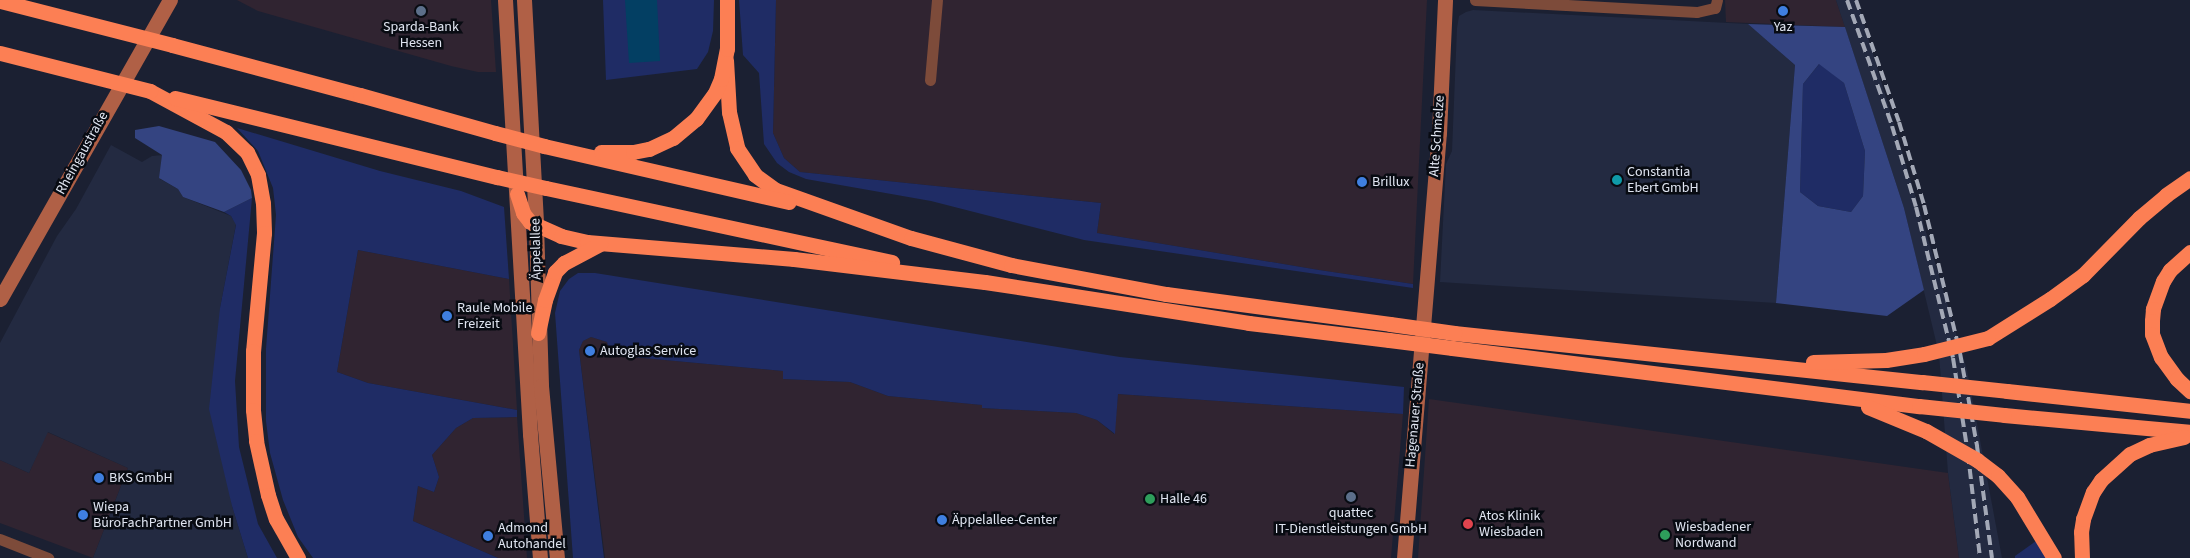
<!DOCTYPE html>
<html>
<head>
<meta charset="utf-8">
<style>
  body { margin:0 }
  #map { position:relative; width:2190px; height:558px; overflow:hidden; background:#1b2032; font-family:"Source Sans 3",sans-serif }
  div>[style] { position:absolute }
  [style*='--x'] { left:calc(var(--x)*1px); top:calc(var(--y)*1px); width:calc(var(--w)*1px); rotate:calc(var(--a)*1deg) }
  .commercial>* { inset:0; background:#302431 }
  .built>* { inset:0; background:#232a41 }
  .green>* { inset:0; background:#1f2c65 }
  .forest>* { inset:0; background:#344481 }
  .water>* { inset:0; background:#033f63 }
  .street>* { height:11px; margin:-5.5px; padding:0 5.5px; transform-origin:5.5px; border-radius:5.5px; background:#7d4b3a }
  .secondary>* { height:15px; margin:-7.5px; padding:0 7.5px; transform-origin:7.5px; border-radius:7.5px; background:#b06046 }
  .highway>* { height:15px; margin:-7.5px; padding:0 7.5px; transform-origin:7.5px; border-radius:7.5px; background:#fc7f54 }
  .rail>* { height:4px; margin-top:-2px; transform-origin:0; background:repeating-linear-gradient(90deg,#a3a8b6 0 10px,transparent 0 15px) }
  .highway-bridge>* { height:15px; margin:-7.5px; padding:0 7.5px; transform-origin:7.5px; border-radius:7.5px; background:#fc7f54 }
  .dots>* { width:14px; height:14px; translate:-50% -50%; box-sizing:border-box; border:2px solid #080b12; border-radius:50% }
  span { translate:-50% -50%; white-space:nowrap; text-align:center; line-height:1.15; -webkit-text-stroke:5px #080b12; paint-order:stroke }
  .poi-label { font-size:14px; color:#e0e5f1 }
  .left { translate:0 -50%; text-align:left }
  .street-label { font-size:14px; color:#e0e5f1 }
</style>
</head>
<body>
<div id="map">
  <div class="commercial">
    <div style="clip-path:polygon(237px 0,491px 0,496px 72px,478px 72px,451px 66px,258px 11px)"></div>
    <div style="clip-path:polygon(776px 0,1427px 0,1413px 284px,1319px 270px,1097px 233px,1101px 203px,800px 172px,784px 158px,773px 133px)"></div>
    <div style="clip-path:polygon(1725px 0,1836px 0,1845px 27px,1726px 22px)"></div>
    <div style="clip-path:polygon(358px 250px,509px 279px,517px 410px,368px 383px,337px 372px)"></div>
    <div style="clip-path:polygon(591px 337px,607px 342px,611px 355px,783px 371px,783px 379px,850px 382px,888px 396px,982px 405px,982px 408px,1076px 413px,1097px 420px,1114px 434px,1118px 394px,1403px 414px,1391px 558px,605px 558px,579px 350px,583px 341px)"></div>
    <div style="clip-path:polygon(1429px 399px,1948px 473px,1959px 558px,1418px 558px)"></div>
    <div style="clip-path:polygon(517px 417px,527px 558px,498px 558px,413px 521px,418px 486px,434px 492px,439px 477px,432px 455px,456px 428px,473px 418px)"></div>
    <div style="clip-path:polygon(47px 432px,128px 468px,93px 558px,0 523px,0 460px,29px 473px)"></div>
  </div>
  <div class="built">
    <div style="clip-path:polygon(1836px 0,1857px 0,1967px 370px,2002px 558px,1959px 558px,1948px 473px,1939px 354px,1904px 208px)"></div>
    <div style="clip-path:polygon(1473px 10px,1748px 24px,1795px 65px,1776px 303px,1440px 282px,1446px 164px,1452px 151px,1457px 28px,1459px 16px,1466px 12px)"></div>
    <div style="clip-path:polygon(111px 145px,142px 162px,152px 156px,163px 155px,160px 179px,178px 189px,183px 197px,231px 216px,236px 224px,220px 308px,232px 506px,248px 558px,93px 558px,128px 468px,48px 432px,29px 473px,0 460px,0 343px,57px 236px,76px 209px)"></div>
  </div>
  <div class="green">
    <div style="clip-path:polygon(603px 0,714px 0,713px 31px,708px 52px,697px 69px,606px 80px)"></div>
    <div style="clip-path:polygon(739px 0,776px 0,773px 133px,784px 158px,800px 172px,1101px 203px,1097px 233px,1319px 270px,1413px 284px,1413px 288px,1084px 240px,931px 201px,806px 179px,789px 172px,777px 163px,764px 144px,759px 73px,743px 55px)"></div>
    <div style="clip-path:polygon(1820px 63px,1844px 83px,1865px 151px,1863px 196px,1851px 212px,1818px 206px,1800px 192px,1803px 84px)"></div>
    <div style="clip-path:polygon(237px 128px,380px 171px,461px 191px,504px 207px,509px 279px,358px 250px,337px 372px,368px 383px,517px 410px,517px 417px,473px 418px,456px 428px,432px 455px,439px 477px,434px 492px,418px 486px,413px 521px,498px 558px,313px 558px,298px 537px,283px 500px,270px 453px,266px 421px,266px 349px,276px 215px,273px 188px,258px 151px)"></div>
    <div style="clip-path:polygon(252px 198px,235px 381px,239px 447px,258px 524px,277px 558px,248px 558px,232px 506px,209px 409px,220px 308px,236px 225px,231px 216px,224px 212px)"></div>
    <div style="clip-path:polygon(578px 273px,595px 273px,1120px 357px,1404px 387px,1403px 414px,1118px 394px,1115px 434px,1097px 420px,1076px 413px,982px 408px,982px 405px,888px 396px,850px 382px,783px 379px,783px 371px,611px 355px,607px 342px,591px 337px,583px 341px,579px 350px,604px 558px,573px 558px,555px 313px,560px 291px,569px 279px)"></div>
    <div style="clip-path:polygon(2036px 541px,2046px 558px,2015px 558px,2015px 556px)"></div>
  </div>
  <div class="forest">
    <div style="clip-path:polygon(evenodd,1748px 24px,1845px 27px,1904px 208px,1924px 290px,1887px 316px,1776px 303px,1795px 65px,1748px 24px,1819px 64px,1844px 83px,1865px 151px,1863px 196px,1851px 212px,1818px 206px,1800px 192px,1803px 84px,1819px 64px)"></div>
    <div style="clip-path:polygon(159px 126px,215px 142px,241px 170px,251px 190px,252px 198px,224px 212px,183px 197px,178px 189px,159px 178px,162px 155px,135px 138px,135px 130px)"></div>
  </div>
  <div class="water">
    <div style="clip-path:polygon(625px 0,657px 0,660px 61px,629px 63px)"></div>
  </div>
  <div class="street">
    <div style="--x:1475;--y:0;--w:222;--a:3.1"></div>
    <div style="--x:1697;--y:12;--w:18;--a:-13"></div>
    <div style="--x:1715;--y:8;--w:8;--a:-76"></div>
    <div style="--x:930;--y:80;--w:80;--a:-85"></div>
    <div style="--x:0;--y:539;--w:52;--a:21.6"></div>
  </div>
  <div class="secondary">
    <div style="--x:505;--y:0;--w:435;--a:86.7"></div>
    <div style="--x:530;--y:434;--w:124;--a:85.4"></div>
    <div style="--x:524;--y:0;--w:225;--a:86.9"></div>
    <div style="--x:536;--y:225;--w:161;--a:88.2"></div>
    <div style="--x:541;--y:386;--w:173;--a:84.7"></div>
    <div style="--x:0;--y:299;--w:344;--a:-60.4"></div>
    <div style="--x:1404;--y:558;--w:426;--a:-85.3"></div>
    <div style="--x:1439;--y:133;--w:133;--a:-87.4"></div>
  </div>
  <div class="highway">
    <div style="--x:172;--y:45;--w:195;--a:14.9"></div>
    <div style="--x:360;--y:95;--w:140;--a:15.7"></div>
    <div style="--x:726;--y:60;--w:52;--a:86.7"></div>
    <div style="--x:729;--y:112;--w:37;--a:77"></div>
    <div style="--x:737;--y:148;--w:32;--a:56"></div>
    <div style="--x:755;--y:175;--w:26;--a:36"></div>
    <div style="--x:776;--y:190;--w:143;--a:19.6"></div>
    <div style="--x:911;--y:238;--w:104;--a:15.1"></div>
    <div style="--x:1011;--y:265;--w:158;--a:10.6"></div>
    <div style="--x:1166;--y:294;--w:226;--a:7.6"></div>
    <div style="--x:150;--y:91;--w:86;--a:28.3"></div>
    <div style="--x:226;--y:132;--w:29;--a:44"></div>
    <div style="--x:247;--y:152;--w:25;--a:64"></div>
    <div style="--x:258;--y:175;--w:28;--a:80"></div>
    <div style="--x:263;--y:203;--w:30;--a:88"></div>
    <div style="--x:264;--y:233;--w:119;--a:95.3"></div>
    <div style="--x:253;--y:351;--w:59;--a:90"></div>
    <div style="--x:253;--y:410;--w:31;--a:84"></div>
    <div style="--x:256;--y:441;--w:55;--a:77.5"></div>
    <div style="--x:268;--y:495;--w:25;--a:72"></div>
    <div style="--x:276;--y:519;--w:45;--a:60.6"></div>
    <div style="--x:175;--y:98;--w:332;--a:13.8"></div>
    <div style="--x:544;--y:146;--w:251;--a:12.9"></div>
    <div style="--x:601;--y:152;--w:32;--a:0"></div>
    <div style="--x:633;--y:152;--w:16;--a:-11"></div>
    <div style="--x:649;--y:149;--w:26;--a:-25"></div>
    <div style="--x:673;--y:138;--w:30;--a:-40"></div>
    <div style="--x:696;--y:119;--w:32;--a:-54"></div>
    <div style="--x:715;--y:93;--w:15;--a:-67"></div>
    <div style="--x:721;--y:79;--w:31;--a:-79"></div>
    <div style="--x:727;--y:49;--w:49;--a:-90"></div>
    <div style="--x:546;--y:188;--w:354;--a:12.1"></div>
    <div style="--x:517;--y:194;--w:20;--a:72"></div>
    <div style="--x:523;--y:213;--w:11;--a:52"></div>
    <div style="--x:530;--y:222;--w:34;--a:24"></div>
    <div style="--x:561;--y:236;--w:27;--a:13"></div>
    <div style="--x:587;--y:242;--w:208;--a:4.7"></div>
    <div style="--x:794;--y:259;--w:192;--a:6.9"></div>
    <div style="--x:985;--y:282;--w:267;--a:8.8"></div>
    <div style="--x:1249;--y:323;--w:141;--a:6.9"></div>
    <div style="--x:2190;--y:252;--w:27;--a:138"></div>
    <div style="--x:2170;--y:270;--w:13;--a:122"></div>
    <div style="--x:2163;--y:281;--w:30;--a:110"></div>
    <div style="--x:2153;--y:309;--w:12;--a:95"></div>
    <div style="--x:2152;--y:321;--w:13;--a:90"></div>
    <div style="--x:2152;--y:334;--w:25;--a:69"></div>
    <div style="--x:2161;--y:357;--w:27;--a:54"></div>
    <div style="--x:2177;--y:379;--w:18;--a:43"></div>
    <div style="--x:538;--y:333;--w:34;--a:-78"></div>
    <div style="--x:545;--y:300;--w:30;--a:-70"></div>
    <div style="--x:555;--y:272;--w:13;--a:-45"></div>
    <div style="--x:564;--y:263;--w:41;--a:-27.8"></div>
    <div style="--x:1454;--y:333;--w:471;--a:6"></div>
    <div style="--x:1988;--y:338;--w:73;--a:-32.2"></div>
    <div style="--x:2050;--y:299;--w:41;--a:-36"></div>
    <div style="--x:2083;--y:275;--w:80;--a:-45.5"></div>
    <div style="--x:2139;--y:218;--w:35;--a:-40"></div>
    <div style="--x:2166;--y:195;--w:29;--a:-35"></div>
    <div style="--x:1452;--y:348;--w:471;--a:7.1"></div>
    <div style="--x:1813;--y:362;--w:73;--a:-1.6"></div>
    <div style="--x:1886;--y:360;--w:38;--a:-9"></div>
    <div style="--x:2007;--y:391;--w:184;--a:6.2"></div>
    <div style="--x:1868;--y:407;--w:63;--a:22.5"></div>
    <div style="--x:2004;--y:415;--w:187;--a:5.2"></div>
    <div style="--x:2017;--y:497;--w:71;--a:58.8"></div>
    <div style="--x:2082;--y:558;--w:26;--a:-92"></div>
    <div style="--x:2081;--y:532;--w:13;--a:-81"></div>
    <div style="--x:2083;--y:519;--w:29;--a:-70"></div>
    <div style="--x:2093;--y:492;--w:14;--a:-56"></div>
    <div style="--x:2101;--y:480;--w:39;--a:-42"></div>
    <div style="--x:2130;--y:454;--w:21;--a:-25"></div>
    <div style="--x:2149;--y:445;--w:36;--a:-13"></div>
  </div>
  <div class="rail">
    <div style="--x:1847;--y:0;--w:134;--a:70.3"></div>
    <div style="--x:1892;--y:126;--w:84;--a:73.5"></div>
    <div style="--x:1916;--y:207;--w:155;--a:76.2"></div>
    <div style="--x:1953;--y:358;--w:97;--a:81.1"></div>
    <div style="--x:1968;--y:454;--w:105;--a:83.4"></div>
    <div style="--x:1856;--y:0;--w:129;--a:70.6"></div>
    <div style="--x:1899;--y:122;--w:87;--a:73.2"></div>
    <div style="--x:1924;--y:205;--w:152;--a:76.3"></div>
    <div style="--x:1960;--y:353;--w:95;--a:79.6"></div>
    <div style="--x:1977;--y:446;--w:113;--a:82.4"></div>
  </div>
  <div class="highway-bridge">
    <div style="--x:0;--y:1;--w:178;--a:14.3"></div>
    <div style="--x:0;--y:53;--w:155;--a:14.2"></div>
    <div style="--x:495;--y:133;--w:51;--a:14.9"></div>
    <div style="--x:497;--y:177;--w:50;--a:12.7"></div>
    <div style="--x:1390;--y:324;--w:65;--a:8"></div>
    <div style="--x:1389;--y:340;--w:64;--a:7.2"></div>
    <div style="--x:1924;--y:354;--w:66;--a:-14"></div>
    <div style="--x:1922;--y:382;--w:85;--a:6"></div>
    <div style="--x:1919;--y:406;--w:85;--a:6"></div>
    <div style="--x:1926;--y:431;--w:59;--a:29.6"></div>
    <div style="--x:1977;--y:460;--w:26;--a:37"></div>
    <div style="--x:1998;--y:476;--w:28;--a:48"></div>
  </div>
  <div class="dots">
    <div style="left:421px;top:11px;background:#5c6f8a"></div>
    <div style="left:1783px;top:11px;background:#3f7fe0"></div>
    <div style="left:1617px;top:180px;background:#0f9aa8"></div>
    <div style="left:1362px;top:182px;background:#3f7fe0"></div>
    <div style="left:447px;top:316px;background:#3f7fe0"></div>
    <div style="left:590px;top:351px;background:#3f7fe0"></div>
    <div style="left:99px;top:478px;background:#3f7fe0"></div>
    <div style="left:1351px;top:497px;background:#5c6f8a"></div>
    <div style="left:1150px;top:499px;background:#2e9e5b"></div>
    <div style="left:83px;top:515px;background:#3f7fe0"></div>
    <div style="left:942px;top:520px;background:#3f7fe0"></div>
    <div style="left:1468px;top:524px;background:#e0444e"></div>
    <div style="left:1665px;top:535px;background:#2e9e5b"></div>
    <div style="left:488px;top:536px;background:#3f7fe0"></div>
  </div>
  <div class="poi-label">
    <span style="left:421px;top:35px">Sparda-Bank<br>Hessen</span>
    <span style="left:1783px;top:27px">Yaz</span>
    <span class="left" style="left:1627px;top:180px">Constantia<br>Ebert GmbH</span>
    <span class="left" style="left:1372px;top:182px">Brillux</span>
    <span class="left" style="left:457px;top:316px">Raule Mobile<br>Freizeit</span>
    <span class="left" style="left:600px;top:351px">Autoglas Service</span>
    <span class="left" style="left:109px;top:478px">BKS GmbH</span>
    <span class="left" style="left:1160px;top:499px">Halle 46</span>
    <span class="left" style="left:93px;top:515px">Wiepa<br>BüroFachPartner GmbH</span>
    <span style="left:1351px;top:521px">quattec<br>IT-Dienstleistungen GmbH</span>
    <span class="left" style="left:1479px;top:524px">Atos Klinik<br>Wiesbaden</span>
    <span class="left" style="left:952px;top:520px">Äppelallee-Center</span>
    <span class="left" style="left:1675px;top:535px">Wiesbadener<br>Nordwand</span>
    <span class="left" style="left:498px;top:536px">Admond<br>Autohandel</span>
  </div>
  <div class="street-label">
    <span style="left:1437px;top:136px;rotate:-86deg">Alte Schmelze</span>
    <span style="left:82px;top:153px;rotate:-61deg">Rheingaustraße</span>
    <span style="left:536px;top:249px;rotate:-91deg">Äppelallee</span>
    <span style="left:1415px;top:415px;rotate:-85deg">Hagenauer Straße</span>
  </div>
</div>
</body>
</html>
